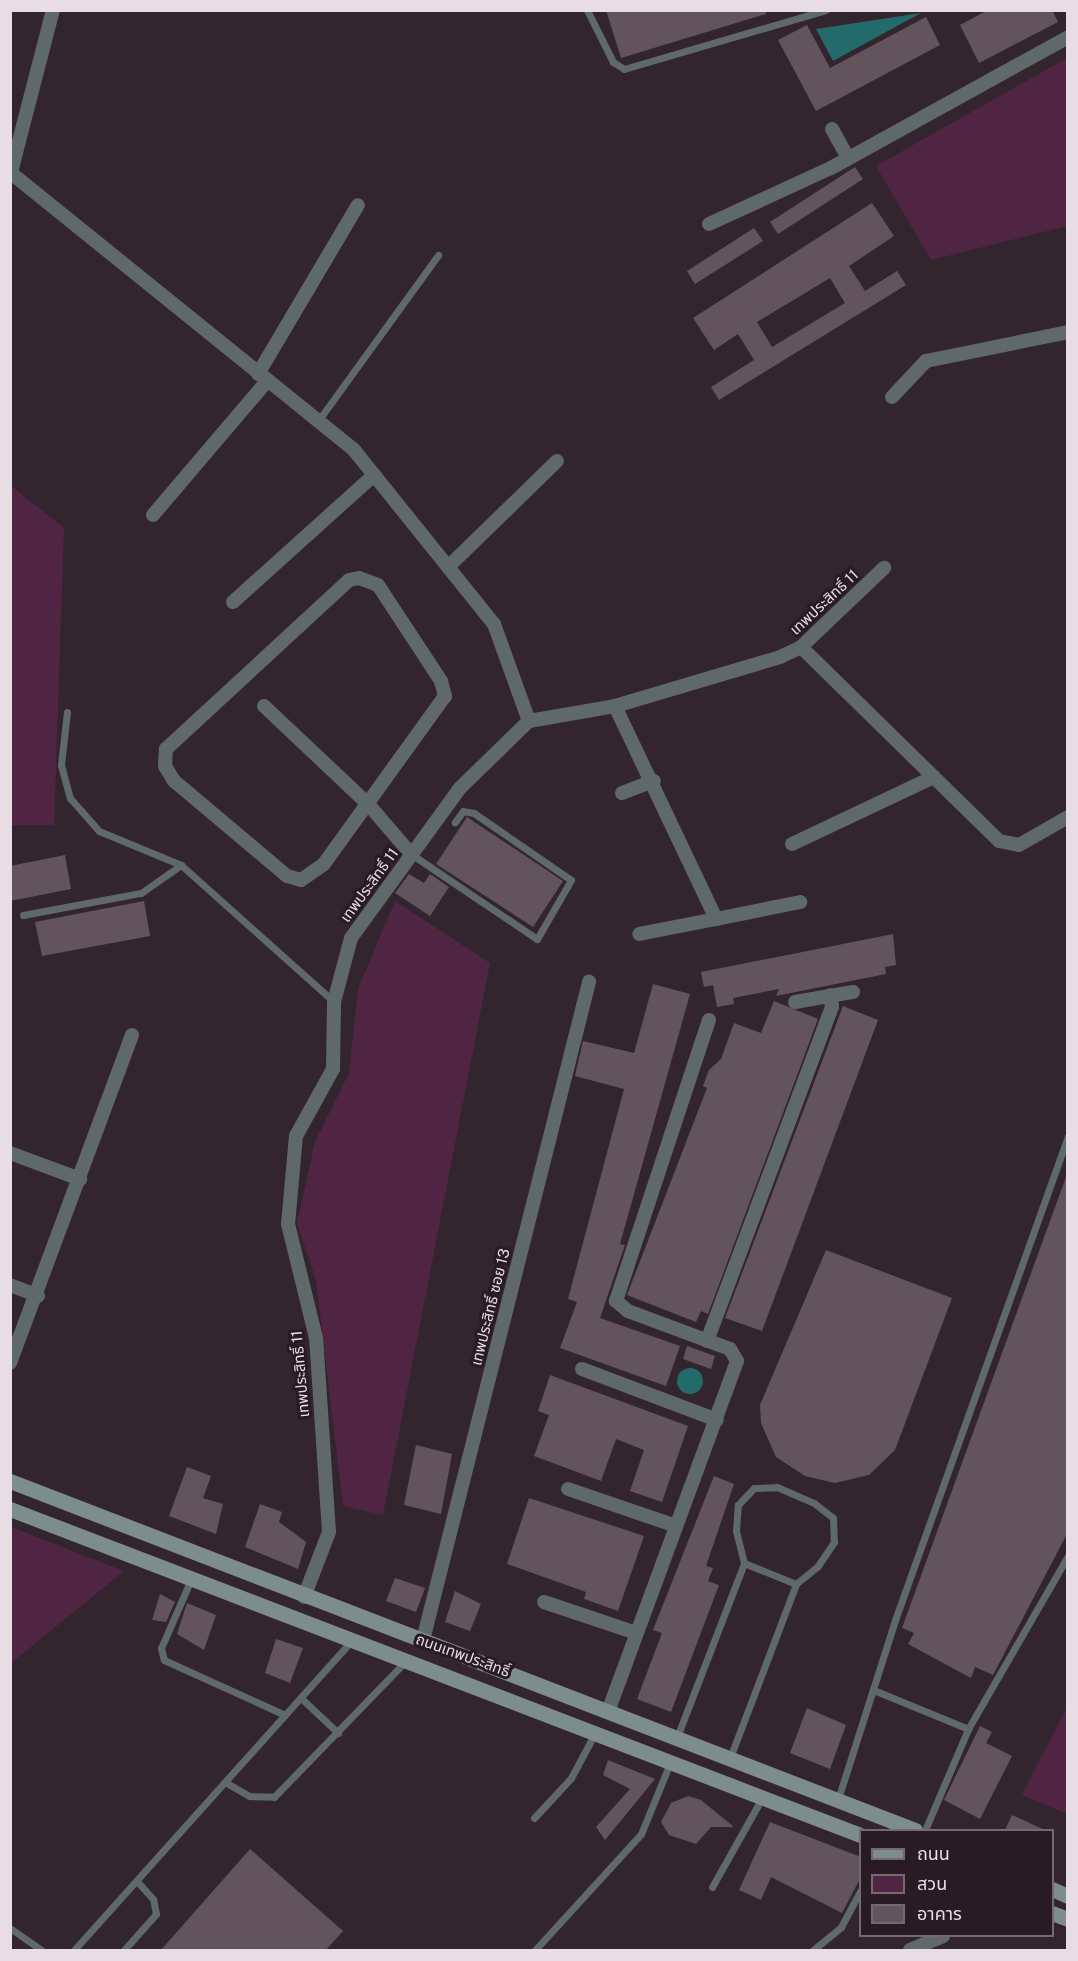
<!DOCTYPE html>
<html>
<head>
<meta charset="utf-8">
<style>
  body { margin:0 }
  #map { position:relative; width:1078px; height:1961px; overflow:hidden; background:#33252e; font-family:"Public Sans","Noto Sans Thai",sans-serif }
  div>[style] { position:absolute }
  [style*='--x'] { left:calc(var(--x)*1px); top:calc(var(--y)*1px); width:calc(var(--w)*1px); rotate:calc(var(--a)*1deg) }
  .green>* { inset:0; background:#502543 }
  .water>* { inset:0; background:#236a6a }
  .round { border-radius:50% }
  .building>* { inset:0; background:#63535d }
  .service>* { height:7px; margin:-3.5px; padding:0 3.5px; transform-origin:3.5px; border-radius:3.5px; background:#5f6969 }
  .minor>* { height:14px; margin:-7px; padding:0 7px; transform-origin:7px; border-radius:7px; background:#5f6969 }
  .secondary>* { height:15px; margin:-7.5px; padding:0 7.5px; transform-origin:7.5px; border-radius:7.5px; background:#7d8c8c }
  span { translate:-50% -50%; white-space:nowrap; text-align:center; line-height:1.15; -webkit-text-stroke:6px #291b24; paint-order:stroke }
  .street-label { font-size:15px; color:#e7dde3 }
  .frame { position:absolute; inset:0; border:12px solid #e7dde3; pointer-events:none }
  .legend { position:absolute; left:859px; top:1829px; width:195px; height:108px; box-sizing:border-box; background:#291b24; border:2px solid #756970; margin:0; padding:8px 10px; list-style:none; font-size:18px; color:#e7dde3 }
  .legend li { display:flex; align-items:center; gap:12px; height:30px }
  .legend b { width:30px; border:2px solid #756970 }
</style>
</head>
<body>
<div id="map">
  <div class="green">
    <div style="clip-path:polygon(1067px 58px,1067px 226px,931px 260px,876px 166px)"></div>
    <div style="clip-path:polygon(10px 485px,64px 528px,54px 825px,11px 825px)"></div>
    <div style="clip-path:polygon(395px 901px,490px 963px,383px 1515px,343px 1506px,316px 1280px,297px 1223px,315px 1142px,349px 1073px,358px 989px)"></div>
    <div style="clip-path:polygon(11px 1527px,124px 1571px,11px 1663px)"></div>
    <div style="clip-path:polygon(1067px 1707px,1067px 1814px,1022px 1795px)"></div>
  </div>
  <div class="water">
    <div style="clip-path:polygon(921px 13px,833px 61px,816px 29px)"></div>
    <div class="round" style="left:677px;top:1368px;width:26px;height:26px"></div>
  </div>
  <div class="building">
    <div style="clip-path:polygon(606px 10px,766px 10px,766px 14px,621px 58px)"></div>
    <div style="clip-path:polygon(988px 10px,1052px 10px,1058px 22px,979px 63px,960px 25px)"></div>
    <div style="clip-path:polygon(926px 17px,940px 45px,816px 111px,778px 40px,807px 25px,830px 68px)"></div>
    <div style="clip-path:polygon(855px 167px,863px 179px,778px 234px,770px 222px)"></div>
    <div style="clip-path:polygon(evenodd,872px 203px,894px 236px,849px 266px,865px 291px,897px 271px,906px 285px,719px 400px,711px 387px,754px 360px,738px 334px,714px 350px,693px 318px,872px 203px,830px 278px,845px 303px,772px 347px,757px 322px,830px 278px)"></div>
    <div style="clip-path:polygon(754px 228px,763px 241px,695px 284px,687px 271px)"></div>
    <div style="clip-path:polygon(467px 817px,563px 881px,533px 927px,436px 864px)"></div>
    <div style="clip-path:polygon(65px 855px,71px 889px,10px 901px,10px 866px)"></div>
    <div style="clip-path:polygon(409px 874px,424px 883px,430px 874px,449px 887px,430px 916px,395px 893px)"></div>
    <div style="clip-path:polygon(144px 901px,150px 936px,42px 956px,35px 922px)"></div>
    <div style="clip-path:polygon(893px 934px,896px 965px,885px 967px,886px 974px,776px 996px,779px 989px,733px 998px,734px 1004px,717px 1007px,713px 985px,704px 987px,701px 972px)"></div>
    <div style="clip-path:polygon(653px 984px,690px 994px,620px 1244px,625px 1245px,600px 1318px,680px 1346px,666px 1386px,560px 1348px,577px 1302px,568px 1299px,624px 1089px,575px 1076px,583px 1041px,634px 1053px)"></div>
    <div style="clip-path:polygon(774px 1001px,818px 1019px,708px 1314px,701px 1311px,696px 1322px,627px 1295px,707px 1088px,703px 1086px,709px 1070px,721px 1059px,734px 1023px,761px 1033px)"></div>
    <div style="clip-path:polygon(843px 1006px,878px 1020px,762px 1331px,725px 1318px)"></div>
    <div style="clip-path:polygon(1066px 1177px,1068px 1532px,993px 1675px,975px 1667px,971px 1678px,908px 1644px,914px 1633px,902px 1628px)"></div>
    <div style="clip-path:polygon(826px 1250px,952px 1298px,895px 1450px,869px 1475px,835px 1483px,805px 1476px,776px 1457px,761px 1423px,760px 1405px)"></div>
    <div style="clip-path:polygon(687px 1346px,715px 1356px,711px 1369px,683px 1359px)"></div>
    <div style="clip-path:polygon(550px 1375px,688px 1426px,662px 1502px,630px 1491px,644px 1450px,616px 1439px,601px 1481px,534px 1456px,549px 1415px,538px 1411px)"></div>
    <div style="clip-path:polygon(416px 1445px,452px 1454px,441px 1514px,404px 1505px)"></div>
    <div style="clip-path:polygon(187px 1467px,211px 1476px,203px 1498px,223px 1504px,216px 1534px,169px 1516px)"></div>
    <div style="clip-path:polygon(714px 1476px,734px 1484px,706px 1566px,713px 1568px,708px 1581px,719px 1585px,671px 1712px,637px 1699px,662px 1633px,653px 1630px)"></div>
    <div style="clip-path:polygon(529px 1498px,644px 1536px,618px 1611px,584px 1599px,586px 1592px,507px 1564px)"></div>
    <div style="clip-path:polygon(260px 1504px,282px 1512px,279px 1522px,306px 1542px,298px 1569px,245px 1547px)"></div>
    <div style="clip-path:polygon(395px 1578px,425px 1588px,416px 1612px,386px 1601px)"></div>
    <div style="clip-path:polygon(455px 1591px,481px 1604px,470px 1631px,445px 1622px)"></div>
    <div style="clip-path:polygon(160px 1594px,175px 1602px,166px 1622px,152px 1620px)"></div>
    <div style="clip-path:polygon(187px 1603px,216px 1615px,204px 1650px,177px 1634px)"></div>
    <div style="clip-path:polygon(276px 1639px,303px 1648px,290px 1683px,265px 1673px)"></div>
    <div style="clip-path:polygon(807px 1708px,846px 1725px,830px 1769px,790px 1753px)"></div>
    <div style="clip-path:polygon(980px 1726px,992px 1732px,986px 1743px,1012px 1756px,980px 1819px,944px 1800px)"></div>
    <div style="clip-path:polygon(608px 1760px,655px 1779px,605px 1840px,596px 1827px,630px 1789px,603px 1775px)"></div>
    <div style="clip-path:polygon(688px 1796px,701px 1800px,734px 1827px,711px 1827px,696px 1844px,669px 1835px,661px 1822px,671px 1803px)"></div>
    <div style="clip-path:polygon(1012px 1815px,1045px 1830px,1005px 1830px)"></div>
    <div style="clip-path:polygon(770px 1822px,861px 1857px,861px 1877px,842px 1913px,771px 1877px,761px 1900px,739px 1890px)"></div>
    <div style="clip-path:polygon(250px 1849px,343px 1931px,326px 1950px,161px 1950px)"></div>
  </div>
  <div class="service">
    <div style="--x:587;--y:10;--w:58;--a:63.4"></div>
    <div style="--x:613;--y:62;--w:13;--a:32"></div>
    <div style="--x:624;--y:69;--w:210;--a:-16.3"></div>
    <div style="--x:318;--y:421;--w:205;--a:-54.1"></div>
    <div style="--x:67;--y:712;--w:53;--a:96.5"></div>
    <div style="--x:61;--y:765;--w:34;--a:75"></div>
    <div style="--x:70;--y:798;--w:44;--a:48.7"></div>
    <div style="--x:99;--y:831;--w:89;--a:22.5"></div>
    <div style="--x:181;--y:865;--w:205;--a:41.8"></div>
    <div style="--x:411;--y:854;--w:152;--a:34"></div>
    <div style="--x:537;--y:939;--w:68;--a:-60"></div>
    <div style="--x:571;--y:880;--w:118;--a:-145.4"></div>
    <div style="--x:474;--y:813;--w:11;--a:-170"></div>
    <div style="--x:463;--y:811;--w:14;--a:126"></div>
    <div style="--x:23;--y:915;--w:120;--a:-10.6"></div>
    <div style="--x:141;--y:893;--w:49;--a:-35"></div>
    <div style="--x:744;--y:1563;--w:56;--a:22"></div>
    <div style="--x:192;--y:1577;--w:77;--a:113.6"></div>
    <div style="--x:161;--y:1648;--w:12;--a:76"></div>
    <div style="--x:164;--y:1660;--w:133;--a:24.4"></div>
    <div style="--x:876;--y:1691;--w:100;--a:22.4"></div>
    <div style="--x:301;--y:1698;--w:51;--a:43.4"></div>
    <div style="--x:677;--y:1737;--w:186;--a:-68.9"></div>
    <div style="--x:744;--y:1563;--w:33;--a:-104"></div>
    <div style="--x:736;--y:1531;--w:26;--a:-86"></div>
    <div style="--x:738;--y:1505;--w:23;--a:-47"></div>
    <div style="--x:754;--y:1488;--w:23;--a:-2"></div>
    <div style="--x:777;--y:1487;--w:40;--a:23.4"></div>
    <div style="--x:814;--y:1503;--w:24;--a:38"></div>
    <div style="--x:833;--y:1518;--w:24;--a:88"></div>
    <div style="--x:834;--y:1542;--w:29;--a:124"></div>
    <div style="--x:818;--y:1566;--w:28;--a:141"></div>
    <div style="--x:796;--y:1584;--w:186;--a:110.8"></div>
    <div style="--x:225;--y:1782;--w:28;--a:30"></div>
    <div style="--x:249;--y:1796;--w:25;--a:2"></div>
    <div style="--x:274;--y:1797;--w:190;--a:-45.9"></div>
    <div style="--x:838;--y:1799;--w:188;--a:-72.3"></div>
    <div style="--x:895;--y:1620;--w:514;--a:-70.33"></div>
    <div style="--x:534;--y:1818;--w:54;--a:-47.2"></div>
    <div style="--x:571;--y:1778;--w:51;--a:-61.9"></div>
    <div style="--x:925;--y:1830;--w:110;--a:-66.9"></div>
    <div style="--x:968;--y:1729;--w:200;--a:-60"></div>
    <div style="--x:712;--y:1887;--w:102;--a:-60.7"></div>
    <div style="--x:10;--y:1928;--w:38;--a:35"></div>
    <div style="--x:74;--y:1950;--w:416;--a:-48.1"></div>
    <div style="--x:124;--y:1950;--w:48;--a:-48.4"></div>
    <div style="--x:156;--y:1914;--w:15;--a:-101"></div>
    <div style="--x:153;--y:1899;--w:24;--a:-132"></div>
    <div style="--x:535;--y:1950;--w:157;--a:-47.6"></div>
    <div style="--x:641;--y:1834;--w:77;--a:-67.8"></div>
    <div style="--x:813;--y:1950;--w:36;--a:-39"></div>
    <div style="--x:841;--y:1927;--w:40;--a:-62"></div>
  </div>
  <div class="minor">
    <div style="--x:832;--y:129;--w:33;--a:61"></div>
    <div style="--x:11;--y:173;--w:441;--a:38.9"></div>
    <div style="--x:354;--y:450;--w:223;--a:51.2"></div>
    <div style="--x:494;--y:624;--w:103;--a:70.2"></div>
    <div style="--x:10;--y:176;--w:171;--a:-75.5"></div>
    <div style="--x:709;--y:224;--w:134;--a:-24.7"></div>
    <div style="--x:831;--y:168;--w:271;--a:-28.9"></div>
    <div style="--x:258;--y:374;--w:196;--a:-59.4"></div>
    <div style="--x:892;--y:397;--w:50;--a:-46.6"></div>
    <div style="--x:926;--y:361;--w:145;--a:-11.5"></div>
    <div style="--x:153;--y:515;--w:175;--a:-49.6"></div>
    <div style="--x:448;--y:567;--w:152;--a:-44.2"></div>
    <div style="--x:359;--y:578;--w:20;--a:20"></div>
    <div style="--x:378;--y:585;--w:115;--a:56.7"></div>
    <div style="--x:441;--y:681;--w:16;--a:75"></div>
    <div style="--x:445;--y:696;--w:207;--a:125.8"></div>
    <div style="--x:324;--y:864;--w:28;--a:145"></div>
    <div style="--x:301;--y:880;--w:15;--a:-164"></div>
    <div style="--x:287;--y:876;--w:148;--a:-139.9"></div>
    <div style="--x:174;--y:781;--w:17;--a:-121"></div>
    <div style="--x:165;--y:766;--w:17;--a:-87"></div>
    <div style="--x:166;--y:749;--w:249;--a:-42.7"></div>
    <div style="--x:349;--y:580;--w:10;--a:-11"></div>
    <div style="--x:233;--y:602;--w:190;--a:-42"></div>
    <div style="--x:801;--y:647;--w:277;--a:44.4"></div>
    <div style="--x:999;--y:841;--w:20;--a:11"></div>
    <div style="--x:1019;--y:845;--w:56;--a:-29.7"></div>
    <div style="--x:264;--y:706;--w:143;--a:43.3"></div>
    <div style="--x:368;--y:804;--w:66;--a:49.3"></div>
    <div style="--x:615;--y:706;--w:236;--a:64.6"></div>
    <div style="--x:716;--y:919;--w:78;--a:169"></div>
    <div style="--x:622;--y:793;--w:34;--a:-21"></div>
    <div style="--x:792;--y:844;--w:157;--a:-25.3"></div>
    <div style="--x:716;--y:919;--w:86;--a:-11.4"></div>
    <div style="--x:795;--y:1002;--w:59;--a:-9.8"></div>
    <div style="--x:10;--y:1153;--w:75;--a:20.4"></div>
    <div style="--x:10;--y:1285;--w:30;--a:21"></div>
    <div style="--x:707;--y:1341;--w:357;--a:-69.5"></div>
    <div style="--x:832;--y:1007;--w:12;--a:-99"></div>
    <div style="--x:10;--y:1363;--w:350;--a:-69.6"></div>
    <div style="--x:582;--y:1369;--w:144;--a:20.7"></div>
    <div style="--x:568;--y:1489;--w:114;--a:18.9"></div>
    <div style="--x:304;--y:1597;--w:70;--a:-69"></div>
    <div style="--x:329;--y:1532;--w:194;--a:-93.8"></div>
    <div style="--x:316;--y:1338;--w:117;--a:-103.8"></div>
    <div style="--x:288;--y:1224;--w:88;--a:-84.8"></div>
    <div style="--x:296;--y:1136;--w:77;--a:-61.1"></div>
    <div style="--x:333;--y:1069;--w:67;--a:-89.1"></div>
    <div style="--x:334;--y:1002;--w:66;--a:-75.1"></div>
    <div style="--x:351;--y:938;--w:185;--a:-54"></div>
    <div style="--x:460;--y:788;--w:96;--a:-44.2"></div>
    <div style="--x:529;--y:721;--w:87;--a:-9.9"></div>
    <div style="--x:615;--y:706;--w:172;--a:-16.5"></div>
    <div style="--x:780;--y:657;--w:23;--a:-25"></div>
    <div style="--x:801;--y:647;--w:115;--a:-43.6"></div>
    <div style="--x:544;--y:1602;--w:97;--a:18.6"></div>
    <div style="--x:423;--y:1640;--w:679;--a:-75.84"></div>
    <div style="--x:609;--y:1709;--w:371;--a:-69.8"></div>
    <div style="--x:737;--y:1361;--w:14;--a:-120"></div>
    <div style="--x:730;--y:1349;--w:109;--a:-159.6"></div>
    <div style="--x:628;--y:1311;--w:16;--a:-140"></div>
    <div style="--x:616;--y:1301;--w:296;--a:-71.7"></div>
    <div style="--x:910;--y:1950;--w:36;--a:-23"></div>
  </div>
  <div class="secondary">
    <div style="--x:10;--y:1481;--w:970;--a:21.09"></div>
    <div style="--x:10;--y:1509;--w:910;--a:20.98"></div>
    <div style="--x:1052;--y:1889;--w:17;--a:24"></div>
    <div style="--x:1052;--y:1913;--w:17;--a:21"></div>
  </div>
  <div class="street-label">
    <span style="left:824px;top:602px;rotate:-43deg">เทพประสิทธิ์ 11</span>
    <span style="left:369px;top:885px;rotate:-54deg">เทพประสิทธิ์ 11</span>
    <span style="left:490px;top:1307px;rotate:-76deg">เทพประสิทธิ์ ซอย 13</span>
    <span style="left:300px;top:1374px;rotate:-95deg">เทพประสิทธิ์ 11</span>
    <span style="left:463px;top:1655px;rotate:20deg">ถนนเทพประสิทธิ์</span>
  </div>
  <div class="frame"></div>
  <ul class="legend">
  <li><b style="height:8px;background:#7d8c8c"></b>ถนน</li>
  <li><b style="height:16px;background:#502543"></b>สวน</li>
  <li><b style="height:16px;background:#63535d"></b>อาคาร</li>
  </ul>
</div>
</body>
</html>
